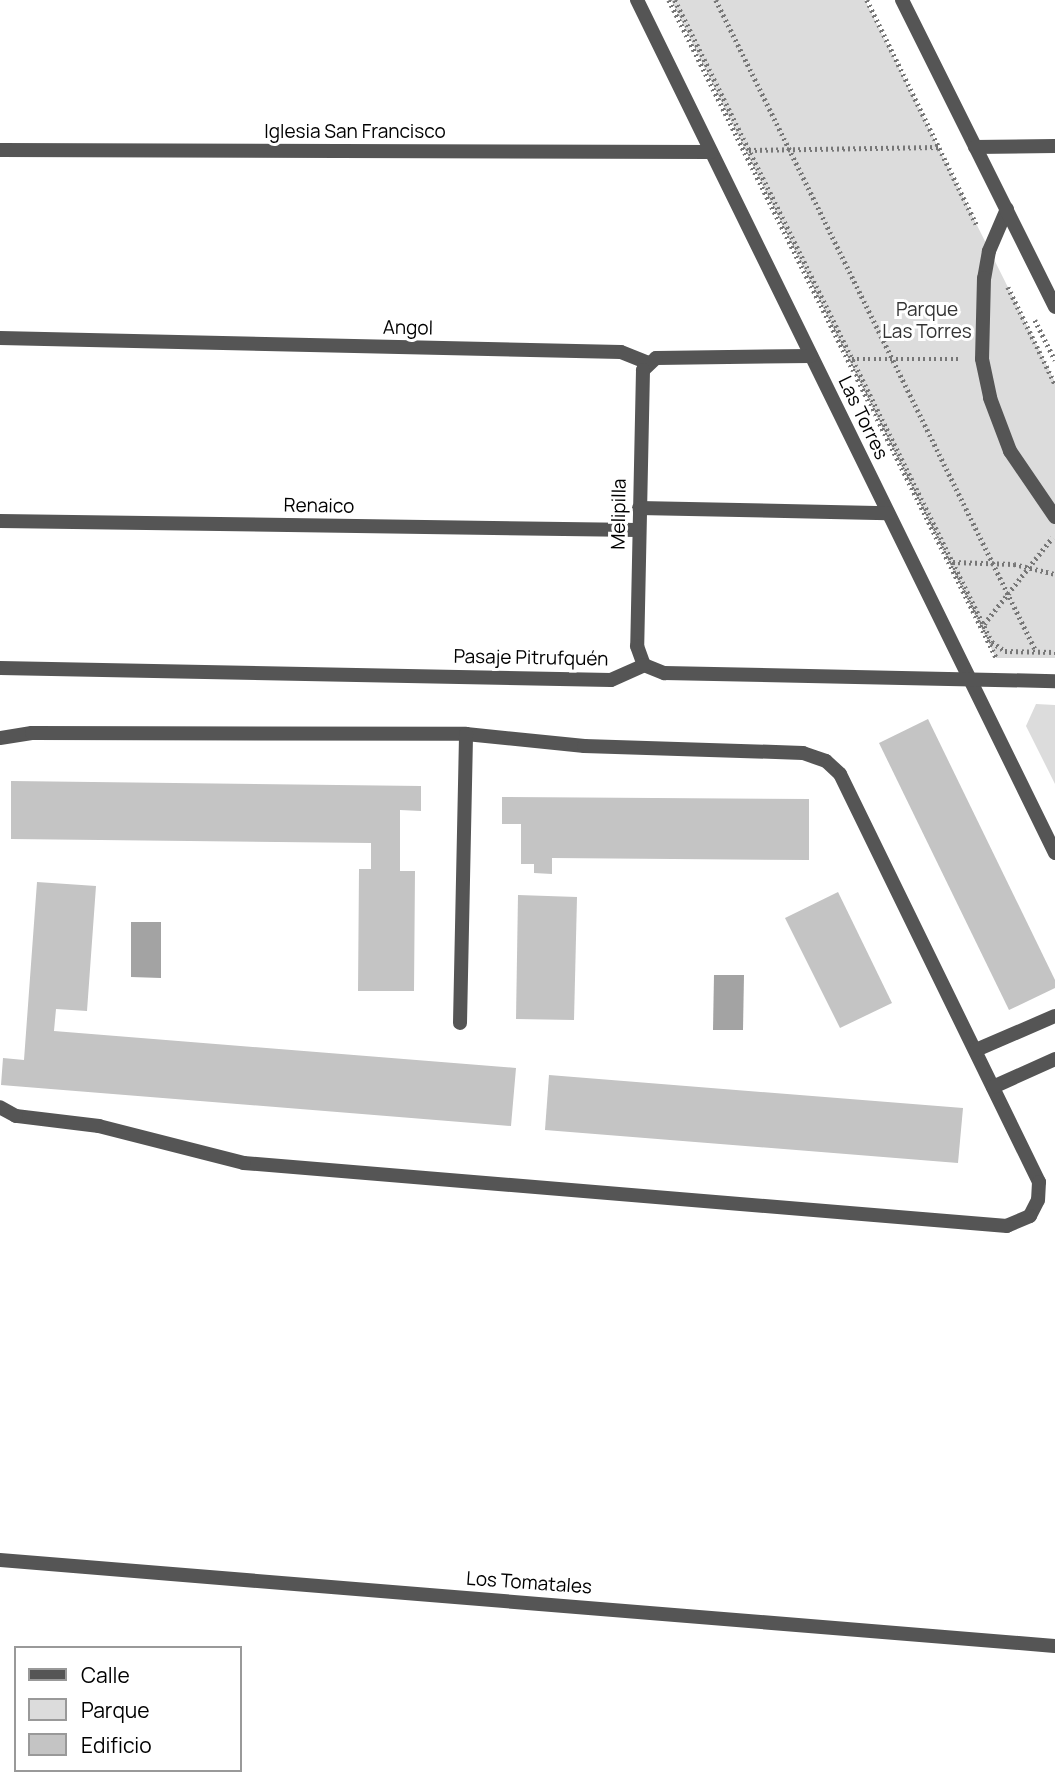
<!DOCTYPE html>
<html>
<head>
<meta charset="utf-8">
<style>
  body { margin:0 }
  #map { position:relative; width:1055px; height:1786px; overflow:hidden; background:#fff; font-family:Manrope,sans-serif }
  div>[style] { position:absolute }
  [style*='--x'] { left:calc(var(--x)*1px); top:calc(var(--y)*1px); width:calc(var(--w)*1px); rotate:calc(var(--a)*1deg) }
  .green>* { inset:0; background:#dcdcdc }
  .water>* { inset:0; background:#a3a3a3 }
  .building>* { inset:0; background:#c4c4c4 }
  .path>* { height:4.5px; margin-top:-2.25px; transform-origin:0; background:repeating-linear-gradient(90deg,#777 0 2px,transparent 0 5.5px) }
  .service>* { height:14px; margin:-7px; padding:0 7px; transform-origin:7px; border-radius:7px; background:#555 }
  .minor>* { height:14px; margin:-7px; padding:0 7px; transform-origin:7px; border-radius:7px; background:#555 }
  span { translate:-50% -50%; white-space:nowrap; text-align:center; line-height:1.15; -webkit-text-stroke:6px #fff; paint-order:stroke }
  .street-label { font-size:19px; color:#000 }
  .park-label { font-size:19px; color:#333 }
  .legend { position:absolute; left:14px; top:1646px; width:228px; height:126px; box-sizing:border-box; background:#fff; border:2px solid #999; margin:0; padding:9px 12px; list-style:none; font-size:21px; color:#000 }
  .legend li { display:flex; align-items:center; gap:14px; height:35px }
  .legend b { width:35px; border:2px solid #999 }
</style>
</head>
<body>
<div id="map">
  <div class="green">
    <div style="clip-path:polygon(671px 0,865px 0,1055px 382px,1055px 658px,996px 658px)"></div>
    <div style="clip-path:polygon(1036px 704px,1055px 705px,1055px 784px,1026px 726px)"></div>
  </div>
  <div class="water">
    <div style="clip-path:polygon(131px 922px,161px 922px,161px 978px,131px 977px)"></div>
    <div style="clip-path:polygon(714px 975px,744px 975px,743px 1030px,713px 1030px)"></div>
  </div>
  <div class="building">
    <div style="clip-path:polygon(928px 719px,1055px 980px,1055px 988px,1009px 1010px,879px 743px)"></div>
    <div style="clip-path:polygon(11px 781px,421px 786px,421px 811px,400px 810px,400px 871px,415px 871px,414px 991px,358px 991px,359px 869px,371px 869px,371px 843px,11px 839px)"></div>
    <div style="clip-path:polygon(502px 797px,809px 799px,809px 860px,552px 858px,552px 874px,534px 873px,534px 864px,521px 864px,521px 824px,502px 824px)"></div>
    <div style="clip-path:polygon(37px 882px,96px 886px,87px 1011px,56px 1009px,54px 1031px,516px 1068px,511px 1126px,1px 1085px,3px 1058px,24px 1060px)"></div>
    <div style="clip-path:polygon(838px 892px,892px 1003px,840px 1028px,785px 918px)"></div>
    <div style="clip-path:polygon(518px 895px,577px 897px,574px 1020px,516px 1019px)"></div>
    <div style="clip-path:polygon(549px 1075px,963px 1108px,958px 1163px,545px 1130px)"></div>
  </div>
  <div class="path">
    <div style="--x:669;--y:0;--w:734;--a:63.54"></div>
    <div style="--x:675;--y:0;--w:716;--a:63.72"></div>
    <div style="--x:992;--y:642;--w:16;--a:35"></div>
    <div style="--x:1005;--y:651;--w:50;--a:1.1"></div>
    <div style="--x:716;--y:0;--w:725;--a:63.82"></div>
    <div style="--x:867;--y:0;--w:251;--a:64"></div>
    <div style="--x:749;--y:150;--w:190;--a:-0.9"></div>
    <div style="--x:1008;--y:287;--w:108;--a:64.1"></div>
    <div style="--x:1035;--y:320;--w:45;--a:63.4"></div>
    <div style="--x:852;--y:359;--w:108;--a:0"></div>
    <div style="--x:953;--y:562;--w:61;--a:1.9"></div>
    <div style="--x:1014;--y:564;--w:42;--a:13.7"></div>
    <div style="--x:984;--y:624;--w:110;--a:-51.7"></div>
  </div>
  <div class="service">
    <div style="--x:1007;--y:209;--w:46;--a:113.2"></div>
    <div style="--x:989;--y:251;--w:27;--a:100"></div>
    <div style="--x:984;--y:278;--w:81;--a:91.4"></div>
    <div style="--x:982;--y:359;--w:40;--a:78"></div>
    <div style="--x:990;--y:398;--w:57;--a:69.3"></div>
    <div style="--x:1010;--y:451;--w:80;--a:55.7"></div>
    <div style="--x:0;--y:738;--w:32;--a:-9"></div>
    <div style="--x:32;--y:733;--w:434;--a:0.1"></div>
    <div style="--x:466;--y:734;--w:119;--a:5.8"></div>
    <div style="--x:584;--y:746;--w:219;--a:1.8"></div>
    <div style="--x:803;--y:753;--w:24;--a:19"></div>
    <div style="--x:826;--y:761;--w:19;--a:43"></div>
    <div style="--x:840;--y:774;--w:454;--a:64"></div>
    <div style="--x:1039;--y:1182;--w:18;--a:93"></div>
    <div style="--x:1038;--y:1200;--w:18;--a:117"></div>
    <div style="--x:1030;--y:1216;--w:25;--a:157"></div>
    <div style="--x:1007;--y:1226;--w:766;--a:-175.28"></div>
    <div style="--x:244;--y:1163;--w:150;--a:-165.7"></div>
    <div style="--x:99;--y:1126;--w:84;--a:-173.1"></div>
    <div style="--x:16;--y:1116;--w:18;--a:-151"></div>
    <div style="--x:460;--y:1023;--w:289;--a:-88.8"></div>
    <div style="--x:976;--y:1050;--w:86;--a:-23.3"></div>
    <div style="--x:993;--y:1087;--w:68;--a:-24.3"></div>
  </div>
  <div class="minor">
    <div style="--x:637;--y:0;--w:950;--a:63.89"></div>
    <div style="--x:902;--y:0;--w:343;--a:63.5"></div>
    <div style="--x:975;--y:147;--w:80;--a:-0.7"></div>
    <div style="--x:0;--y:150;--w:711;--a:0.16"></div>
    <div style="--x:0;--y:338;--w:621;--a:1.29"></div>
    <div style="--x:621;--y:352;--w:29;--a:22"></div>
    <div style="--x:811;--y:356;--w:155;--a:179.3"></div>
    <div style="--x:656;--y:358;--w:18;--a:137"></div>
    <div style="--x:643;--y:370;--w:276;--a:91.2"></div>
    <div style="--x:637;--y:646;--w:20;--a:70"></div>
    <div style="--x:644;--y:665;--w:22;--a:22"></div>
    <div style="--x:664;--y:673;--w:391;--a:1.2"></div>
    <div style="--x:639;--y:508;--w:249;--a:1.2"></div>
    <div style="--x:0;--y:521;--w:638;--a:0.81"></div>
    <div style="--x:0;--y:668;--w:611;--a:1.13"></div>
    <div style="--x:611;--y:680;--w:36;--a:-24"></div>
    <div style="--x:0;--y:1560;--w:1058;--a:4.66"></div>
  </div>
  <div class="street-label">
    <span style="left:355px;top:132px">Iglesia San Francisco</span>
    <span style="left:408px;top:328px;rotate:1deg">Angol</span>
    <span style="left:863px;top:418px;rotate:64deg">Las Torres</span>
    <span style="left:319px;top:506px;rotate:1deg">Renaico</span>
    <span style="left:619px;top:514px;rotate:-89deg">Melipilla</span>
    <span style="left:531px;top:658px;rotate:1deg">Pasaje Pitrufquén</span>
    <span style="left:529px;top:1583px;rotate:4deg">Los Tomatales</span>
  </div>
  <div class="park-label">
    <span style="left:927px;top:321px">Parque<br>Las Torres</span>
  </div>
  <ul class="legend">
  <li><b style="height:9px;background:#555"></b>Calle</li>
  <li><b style="height:19px;background:#dcdcdc"></b>Parque</li>
  <li><b style="height:19px;background:#c4c4c4"></b>Edificio</li>
  </ul>
</div>
</body>
</html>
